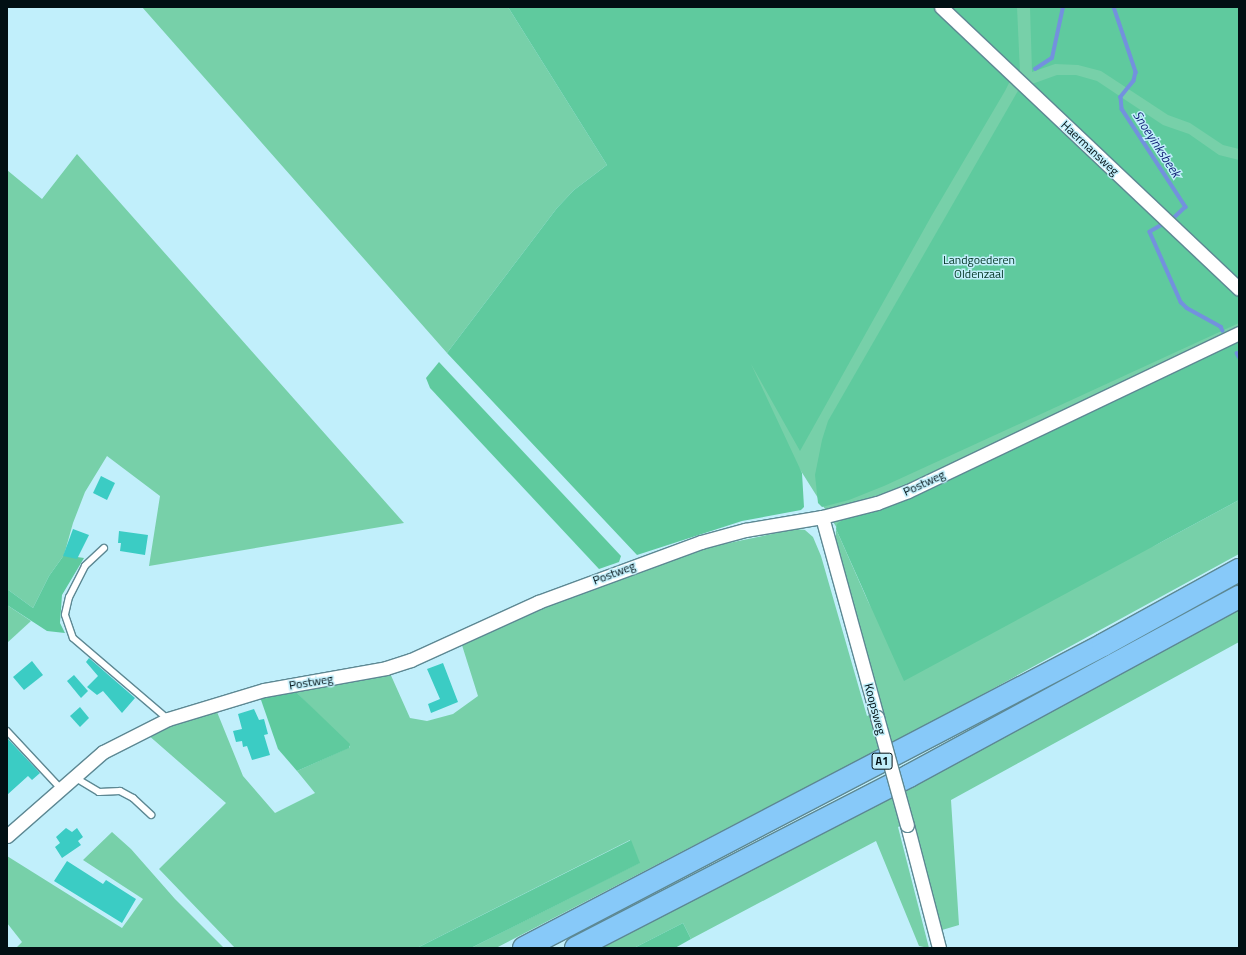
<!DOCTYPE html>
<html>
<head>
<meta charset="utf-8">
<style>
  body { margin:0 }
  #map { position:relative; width:1246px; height:955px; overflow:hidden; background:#c1effb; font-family:"Titillium Web",sans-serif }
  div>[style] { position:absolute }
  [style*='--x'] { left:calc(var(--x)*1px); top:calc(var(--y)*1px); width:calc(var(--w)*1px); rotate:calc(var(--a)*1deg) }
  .green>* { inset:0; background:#77d0a9 }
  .forest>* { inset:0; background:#5fca9e }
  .stream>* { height:3.5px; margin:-1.75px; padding:0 1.75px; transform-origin:1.75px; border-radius:1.75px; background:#7391de }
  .building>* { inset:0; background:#3bccc4 }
  .roads { filter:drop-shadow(1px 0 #5d8893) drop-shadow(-1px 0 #5d8893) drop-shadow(0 1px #5d8893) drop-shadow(0 -1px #5d8893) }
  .lane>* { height:6px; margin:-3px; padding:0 3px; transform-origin:3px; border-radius:3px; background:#fff }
  .street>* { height:13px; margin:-6.5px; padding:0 6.5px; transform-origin:6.5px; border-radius:6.5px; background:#fff }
  .highway>* { height:22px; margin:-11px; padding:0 11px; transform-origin:11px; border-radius:11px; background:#87c9f9 }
  .bridges { filter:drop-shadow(1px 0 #5d8893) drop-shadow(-1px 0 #5d8893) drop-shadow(0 1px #5d8893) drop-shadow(0 -1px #5d8893) }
  .street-bridge>* { height:13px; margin:-6.5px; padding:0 6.5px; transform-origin:6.5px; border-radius:6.5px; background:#fff }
  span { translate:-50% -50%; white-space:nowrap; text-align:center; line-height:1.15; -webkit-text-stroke:3px #c1effb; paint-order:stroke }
  .shield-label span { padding:1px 3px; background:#c1effb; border:1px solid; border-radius:3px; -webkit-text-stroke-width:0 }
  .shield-label { font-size:11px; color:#010f13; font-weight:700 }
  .street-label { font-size:12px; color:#010f13 }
  .park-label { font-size:12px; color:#013321 }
  .water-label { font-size:13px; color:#0c1a73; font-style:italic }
  .frame { position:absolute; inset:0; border:8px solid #010f13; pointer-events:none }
</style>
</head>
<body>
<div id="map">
  <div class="green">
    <div style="clip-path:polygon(142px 7px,508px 7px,607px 165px,574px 190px,557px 208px,447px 353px)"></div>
    <div style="clip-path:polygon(521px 7px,1239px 7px,1239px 495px,1152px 547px,1239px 500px,1239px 554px,932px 722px,496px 948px,471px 948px,639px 863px,630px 840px,417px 948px,235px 948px,159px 869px,226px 803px,147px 734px,215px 707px,243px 776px,275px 813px,315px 793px,297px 771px,350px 747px,294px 690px,389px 671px,410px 718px,427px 721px,453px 714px,478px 696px,461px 642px,490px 627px,631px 572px,714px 546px,796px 529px,805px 530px,813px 537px,821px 556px,867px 716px,882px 709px,835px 550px,836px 529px,871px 608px,842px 536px,734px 365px)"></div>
    <div style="clip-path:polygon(77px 154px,404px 523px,149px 566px,160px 496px,107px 456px,85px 492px,73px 523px,64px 555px,49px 576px,33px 608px,7px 589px,7px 170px,42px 199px)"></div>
    <div style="clip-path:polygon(7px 605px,31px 621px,7px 643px)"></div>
    <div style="clip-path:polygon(1239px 609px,1239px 642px,951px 800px,959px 925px,942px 930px,913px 820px,898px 827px,929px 948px,919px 946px,876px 841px,691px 939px,683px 923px,634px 948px,602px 948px,954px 764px)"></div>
    <div style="clip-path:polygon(112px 832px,131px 849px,175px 899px,224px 948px,16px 948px,22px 942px,7px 923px,7px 856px,122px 928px,143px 899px,83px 860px)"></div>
  </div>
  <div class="forest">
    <div style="clip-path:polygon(508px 7px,934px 7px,1007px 75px,1010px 81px,1005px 91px,932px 215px,800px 451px,751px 364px,802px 473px,804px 507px,801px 510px,742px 521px,637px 555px,447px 353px,557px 208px,574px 190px,607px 165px)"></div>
    <div style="clip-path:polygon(951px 7px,1017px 7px,1020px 73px)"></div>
    <div style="clip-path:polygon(1030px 7px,1239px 7px,1239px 149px,1223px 145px,1190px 123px,1168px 115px,1101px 71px,1078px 65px,1055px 64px,1032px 72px)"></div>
    <div style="clip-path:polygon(1057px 75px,1076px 75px,1097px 81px,1163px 125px,1189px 134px,1219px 155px,1239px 160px,1239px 281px,1032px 84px)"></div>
    <div style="clip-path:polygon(1019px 89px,1239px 295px,1239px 323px,884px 486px,849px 500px,822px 507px,818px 503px,815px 475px,822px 440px,828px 421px)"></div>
    <div style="clip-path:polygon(1239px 339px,1239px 500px,904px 681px,836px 529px,837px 524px,845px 518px,900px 501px)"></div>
    <div style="clip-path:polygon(439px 362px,621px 556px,619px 562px,599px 569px,430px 388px,426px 378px)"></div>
    <div style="clip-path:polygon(64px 555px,84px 558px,62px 595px,60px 623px,65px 633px,47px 631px,7px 605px,7px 589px,33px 608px,49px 576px)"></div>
    <div style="clip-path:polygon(294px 690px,350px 744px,349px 748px,297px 771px,278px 749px,260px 697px)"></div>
    <div style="clip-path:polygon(631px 840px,640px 863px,471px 948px,417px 948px)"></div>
    <div style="clip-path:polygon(683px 923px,691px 939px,675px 948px,634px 948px)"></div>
  </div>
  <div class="stream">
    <div style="--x:1114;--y:7;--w:69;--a:71.3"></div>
    <div style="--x:1136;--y:72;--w:9;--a:103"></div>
    <div style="--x:1134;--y:81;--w:21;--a:129"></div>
    <div style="--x:1121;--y:97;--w:12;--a:85"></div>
    <div style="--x:1122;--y:109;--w:117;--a:56.9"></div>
    <div style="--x:1186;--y:207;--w:18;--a:137"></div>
    <div style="--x:1035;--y:69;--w:20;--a:-33"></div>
    <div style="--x:1052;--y:58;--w:52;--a:-77.8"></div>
    <div style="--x:1164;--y:224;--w:16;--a:150"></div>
    <div style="--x:1150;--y:232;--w:77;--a:66.1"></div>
    <div style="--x:1181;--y:302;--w:8;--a:45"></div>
    <div style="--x:1187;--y:308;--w:39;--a:29"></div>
    <div style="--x:1221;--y:327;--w:4;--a:63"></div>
    <div style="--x:1237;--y:353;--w:4;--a:63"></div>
  </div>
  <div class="building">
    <div style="clip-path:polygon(101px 476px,115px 483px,107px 500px,93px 493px)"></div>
    <div style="clip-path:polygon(73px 529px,89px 535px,77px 559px,63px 556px)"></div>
    <div style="clip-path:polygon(119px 531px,148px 535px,145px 555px,120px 551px,121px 543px,118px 543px)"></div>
    <div style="clip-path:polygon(89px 658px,135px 698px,122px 713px,103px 691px,97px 695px,87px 687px,98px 676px,86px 662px)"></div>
    <div style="clip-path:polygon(32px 661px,43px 675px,24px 690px,13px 677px)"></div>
    <div style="clip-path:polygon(443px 663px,458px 702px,431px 713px,428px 704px,440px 699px,427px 669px)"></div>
    <div style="clip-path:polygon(74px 675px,88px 691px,81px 698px,67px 681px)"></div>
    <div style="clip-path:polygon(80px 707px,89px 718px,80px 727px,70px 716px)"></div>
    <div style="clip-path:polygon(254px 709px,259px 720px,264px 719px,268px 734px,264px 735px,270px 755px,252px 760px,247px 746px,243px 747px,242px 741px,236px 742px,233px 731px,242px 729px,238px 714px)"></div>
    <div style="clip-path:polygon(7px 738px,40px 773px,32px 780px,28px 776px,7px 795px)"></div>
    <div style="clip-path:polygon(66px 828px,72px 832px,77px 828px,83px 837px,78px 841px,81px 845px,62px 858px,55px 847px,60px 843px,56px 837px)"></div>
    <div style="clip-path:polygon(67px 861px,103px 884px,106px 880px,136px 899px,122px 923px,54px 881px)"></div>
  </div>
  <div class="roads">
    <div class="lane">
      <div style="--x:104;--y:548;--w:26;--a:137"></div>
      <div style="--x:85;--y:566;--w:35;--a:117"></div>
      <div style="--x:69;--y:597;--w:18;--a:103"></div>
      <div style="--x:65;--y:615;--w:24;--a:71"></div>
      <div style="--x:73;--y:638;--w:125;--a:40.5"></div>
      <div style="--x:7;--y:731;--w:79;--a:47"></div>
      <div style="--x:74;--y:777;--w:29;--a:31"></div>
      <div style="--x:99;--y:792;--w:21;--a:-3"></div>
      <div style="--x:120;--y:791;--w:15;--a:28"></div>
      <div style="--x:133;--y:798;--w:25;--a:43"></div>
    </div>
    <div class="street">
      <div style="--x:941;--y:7;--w:410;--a:43.4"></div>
      <div style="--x:822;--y:517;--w:207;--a:74.6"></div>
      <div style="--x:907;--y:825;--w:127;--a:75.4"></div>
      <div style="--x:7;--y:836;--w:128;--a:-41.2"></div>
      <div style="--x:103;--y:752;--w:73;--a:-26.9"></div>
      <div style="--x:168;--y:719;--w:100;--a:-16.8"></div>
      <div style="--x:264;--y:690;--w:124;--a:-10.2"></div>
      <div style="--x:386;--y:668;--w:26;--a:-18"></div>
      <div style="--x:411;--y:660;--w:140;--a:-24.5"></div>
      <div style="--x:538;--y:602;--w:174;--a:-20.2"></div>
      <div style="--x:701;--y:542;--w:46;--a:-15.3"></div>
      <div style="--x:745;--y:530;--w:78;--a:-9.6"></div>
      <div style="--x:822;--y:517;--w:57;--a:-14.3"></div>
      <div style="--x:877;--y:503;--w:33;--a:-21"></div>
      <div style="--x:908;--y:491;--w:367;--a:-25.5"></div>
    </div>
    <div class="highway">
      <div style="--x:524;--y:948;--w:653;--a:-27.62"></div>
      <div style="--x:1103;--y:645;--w:155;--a:-28.9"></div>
      <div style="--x:576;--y:948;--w:375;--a:-27.3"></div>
      <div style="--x:909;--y:776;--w:375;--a:-28.5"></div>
    </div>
  </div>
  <div class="bridges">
    <div class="street-bridge">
      <div style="--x:877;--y:717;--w:112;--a:74.5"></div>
    </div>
  </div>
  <div class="shield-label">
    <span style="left:882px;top:761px">A1</span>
  </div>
  <div class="street-label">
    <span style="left:1090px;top:148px;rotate:43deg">Haermansweg</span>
    <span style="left:924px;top:483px;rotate:-25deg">Postweg</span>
    <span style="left:614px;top:573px;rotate:-21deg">Postweg</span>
    <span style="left:311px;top:682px;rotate:-9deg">Postweg</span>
    <span style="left:875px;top:709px;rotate:75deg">Koopsweg</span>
  </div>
  <div class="park-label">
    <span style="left:979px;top:267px">Landgoederen<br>Oldenzaal</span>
  </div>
  <div class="water-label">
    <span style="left:1157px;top:144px;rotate:57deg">Snoeyinksbeek</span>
  </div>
  <div class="frame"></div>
</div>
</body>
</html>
